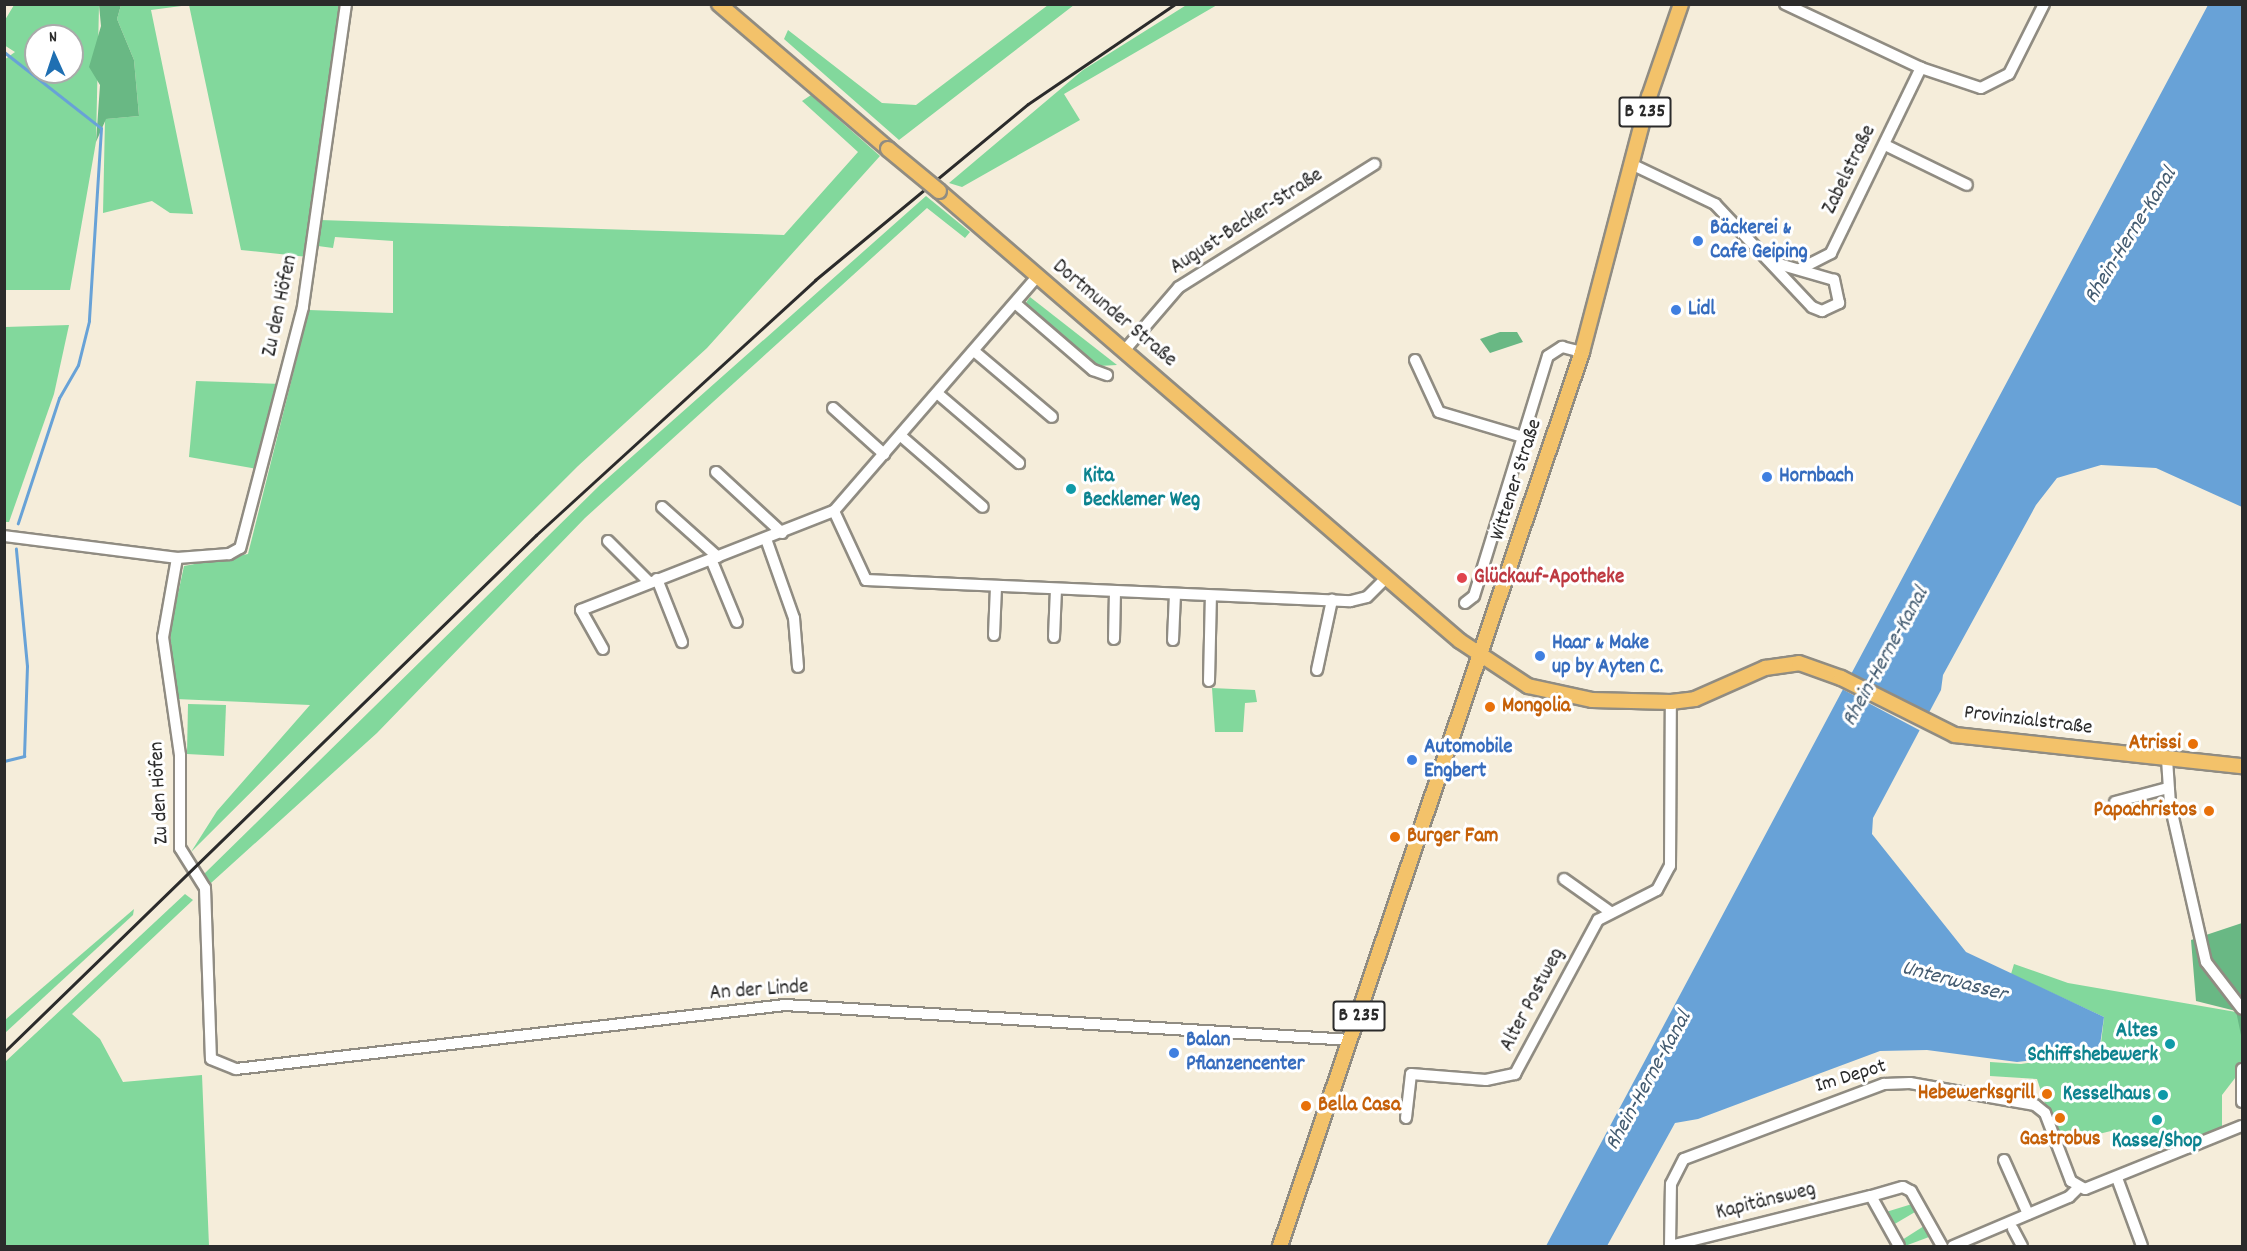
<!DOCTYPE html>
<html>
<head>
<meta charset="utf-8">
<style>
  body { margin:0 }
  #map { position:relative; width:2247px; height:1251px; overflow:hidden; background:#f5edda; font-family:Dekko,sans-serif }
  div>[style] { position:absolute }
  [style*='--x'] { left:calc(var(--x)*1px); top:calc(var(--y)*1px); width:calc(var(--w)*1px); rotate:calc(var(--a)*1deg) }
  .green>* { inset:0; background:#82d89c }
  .forest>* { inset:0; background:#69b884 }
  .water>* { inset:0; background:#68a2d7 }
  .pier>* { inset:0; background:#f5edda }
  .stream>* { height:3px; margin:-1.5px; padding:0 1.5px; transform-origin:1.5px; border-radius:1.5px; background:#68a2d7 }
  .roads { filter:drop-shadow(2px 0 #908c82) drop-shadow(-2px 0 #908c82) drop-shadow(0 2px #908c82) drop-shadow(0 -2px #908c82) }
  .minor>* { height:10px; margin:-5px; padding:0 5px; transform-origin:5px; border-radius:5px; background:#fff }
  .major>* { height:14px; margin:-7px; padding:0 7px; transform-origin:7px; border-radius:7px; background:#f3c26a }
  .rail>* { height:3px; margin:-1.5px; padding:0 1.5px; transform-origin:1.5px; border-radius:1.5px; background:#2b2b2b }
  .bridges { filter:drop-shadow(2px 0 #908c82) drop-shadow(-2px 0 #908c82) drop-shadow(0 2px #908c82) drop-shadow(0 -2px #908c82) }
  .major-bridge>* { height:14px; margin:-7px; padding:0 7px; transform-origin:7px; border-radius:7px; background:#f3c26a }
  .dots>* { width:16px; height:16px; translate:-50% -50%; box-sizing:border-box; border:3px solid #fff; border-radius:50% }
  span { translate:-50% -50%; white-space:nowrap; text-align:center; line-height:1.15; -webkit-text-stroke:6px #fff; paint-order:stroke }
  .shield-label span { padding:2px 4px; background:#fff; border:2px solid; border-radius:4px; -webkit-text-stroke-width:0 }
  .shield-label { font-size:20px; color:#2b2b2b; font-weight:700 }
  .street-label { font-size:21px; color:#2b2b2b }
  .shop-label { font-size:21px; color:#366cbe; font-weight:700 }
  .left { translate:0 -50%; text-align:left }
  .culture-label { font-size:21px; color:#0d838f; font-weight:700 }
  .right { translate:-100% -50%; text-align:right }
  .health-label { font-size:21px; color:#be3a42; font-weight:700 }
  .food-label { font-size:21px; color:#c56008; font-weight:700 }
  .water-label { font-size:22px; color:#435b70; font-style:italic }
  .frame { position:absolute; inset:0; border:6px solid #2b2b2b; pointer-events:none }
  .north { position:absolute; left:24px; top:24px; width:60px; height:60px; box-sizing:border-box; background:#fff; border:2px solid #aaa; border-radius:50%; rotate:357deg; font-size:16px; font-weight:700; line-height:24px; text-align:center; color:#2b2b2b }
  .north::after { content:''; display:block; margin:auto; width:21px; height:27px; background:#1f6fb2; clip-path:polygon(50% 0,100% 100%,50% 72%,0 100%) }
</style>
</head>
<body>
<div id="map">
  <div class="green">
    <div style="clip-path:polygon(1188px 4px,1217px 5px,1064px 94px,1080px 120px,962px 187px,949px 183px,1083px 70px)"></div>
    <div style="clip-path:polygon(evenodd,14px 5px,99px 5px,96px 142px,70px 290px,5px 290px,4px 60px,15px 52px,4px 45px,5px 20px,14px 5px,36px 36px,72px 36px,72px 72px,36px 72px,36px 36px)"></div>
    <div style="clip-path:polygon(121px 5px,341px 5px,308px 257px,241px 250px,189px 5px,151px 10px,193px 214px,170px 213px,152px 201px,103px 213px,105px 119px,139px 116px,134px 60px,117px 19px)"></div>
    <div style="clip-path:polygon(1048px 5px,1074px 5px,899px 140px,784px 39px,788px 30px,882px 103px,916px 105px)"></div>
    <div style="clip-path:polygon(811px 95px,880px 156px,707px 348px,578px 466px,191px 852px,217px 811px,310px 705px,176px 699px,170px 631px,184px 566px,248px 554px,309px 310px,393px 313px,393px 241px,335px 237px,333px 248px,318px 246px,320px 220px,784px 235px,858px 152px,802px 101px)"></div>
    <div style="clip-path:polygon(926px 196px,970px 232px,965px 238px,927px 208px,585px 518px,377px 733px,211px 883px,204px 874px,600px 485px)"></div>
    <div style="clip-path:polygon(1030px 297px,1117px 365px,1099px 366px,1025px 304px)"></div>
    <div style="clip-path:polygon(69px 325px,54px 394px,9px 522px,5px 522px,5px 327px)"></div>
    <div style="clip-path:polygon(196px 381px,281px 384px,258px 469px,189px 457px)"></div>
    <div style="clip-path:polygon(1212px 688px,1255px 690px,1257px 702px,1245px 703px,1243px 732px,1215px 732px)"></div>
    <div style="clip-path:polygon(188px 704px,226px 705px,224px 756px,187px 754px)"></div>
    <div style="clip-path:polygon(185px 894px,193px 900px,72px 1014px,100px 1039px,123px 1082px,202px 1075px,209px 1246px,5px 1246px,5px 1062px)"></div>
    <div style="clip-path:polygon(134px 909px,133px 915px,5px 1033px,5px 1020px)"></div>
    <div style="clip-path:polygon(2014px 964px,2068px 983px,2236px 1012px,2242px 1023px,2242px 1069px,2222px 1095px,2222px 1129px,2163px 1148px,2111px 1131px,2058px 1144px,2037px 1079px,1990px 1076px,1990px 1062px,2021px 1064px,2100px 1052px,2104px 1017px,2011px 974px)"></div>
    <div style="clip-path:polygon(1912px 1204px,1915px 1212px,1893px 1225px,1886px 1212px)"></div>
    <div style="clip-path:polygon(1924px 1226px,1929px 1237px,1905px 1246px,1902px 1240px)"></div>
  </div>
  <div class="forest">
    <div style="clip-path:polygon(99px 5px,121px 5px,117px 19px,134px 60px,139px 116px,106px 119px,96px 142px,100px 85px,89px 67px,101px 26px)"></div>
    <div style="clip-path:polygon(1500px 332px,1517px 332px,1523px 342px,1490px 353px,1480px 339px)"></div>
    <div style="clip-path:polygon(2242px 923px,2242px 1040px,2236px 1011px,2196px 1001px,2191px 940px)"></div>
  </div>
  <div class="water">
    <div style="clip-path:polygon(2208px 5px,2242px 5px,2242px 507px,2156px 468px,2101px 465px,2057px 478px,2036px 505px,1943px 675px,1941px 690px,1873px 818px,1872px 834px,1966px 952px,2104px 1017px,2099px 1052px,2017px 1062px,1927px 1050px,1880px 1051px,1698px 1119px,1675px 1123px,1607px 1246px,1546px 1246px)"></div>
  </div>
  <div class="pier">
    <div style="clip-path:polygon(1851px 673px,1930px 715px,1921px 731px,1842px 689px)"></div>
  </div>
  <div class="stream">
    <div style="--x:4;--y:52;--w:123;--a:38.1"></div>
    <div style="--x:101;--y:128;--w:193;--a:93.6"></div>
    <div style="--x:89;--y:321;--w:45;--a:104"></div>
    <div style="--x:78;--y:365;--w:38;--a:120"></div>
    <div style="--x:59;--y:398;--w:132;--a:108.2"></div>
    <div style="--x:4;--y:761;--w:21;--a:-14"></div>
    <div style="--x:24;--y:756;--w:90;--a:-88.1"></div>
    <div style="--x:27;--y:666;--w:118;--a:-95.4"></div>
  </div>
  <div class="roads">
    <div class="minor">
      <div style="--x:346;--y:4;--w:306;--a:98.1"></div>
      <div style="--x:303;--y:307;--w:249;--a:104.6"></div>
      <div style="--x:240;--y:548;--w:13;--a:151"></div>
      <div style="--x:229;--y:554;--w:52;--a:175.6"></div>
      <div style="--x:177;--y:558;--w:80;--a:100"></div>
      <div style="--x:163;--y:637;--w:119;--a:81.8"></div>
      <div style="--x:180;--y:755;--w:93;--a:90"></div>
      <div style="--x:180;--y:848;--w:47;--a:58"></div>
      <div style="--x:205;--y:888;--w:171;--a:88"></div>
      <div style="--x:211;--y:1059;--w:27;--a:22"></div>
      <div style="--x:236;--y:1069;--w:553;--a:-6.65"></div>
      <div style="--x:785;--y:1005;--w:566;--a:3.54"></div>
      <div style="--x:1785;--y:4;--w:150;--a:25.2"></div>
      <div style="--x:1921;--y:68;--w:63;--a:18.4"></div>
      <div style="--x:1981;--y:88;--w:31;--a:-27"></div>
      <div style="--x:2009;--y:74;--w:78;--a:-63.4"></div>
      <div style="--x:1885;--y:145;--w:91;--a:26"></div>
      <div style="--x:1633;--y:165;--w:91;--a:25.4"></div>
      <div style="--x:1715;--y:204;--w:141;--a:46.7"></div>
      <div style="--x:1812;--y:307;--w:11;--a:22"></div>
      <div style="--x:1822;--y:311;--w:19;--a:-25"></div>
      <div style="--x:1839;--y:303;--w:24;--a:-102"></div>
      <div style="--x:1834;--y:280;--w:65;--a:-163.8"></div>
      <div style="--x:1800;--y:269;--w:35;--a:-27"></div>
      <div style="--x:1831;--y:253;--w:206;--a:-64.1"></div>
      <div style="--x:1015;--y:303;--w:103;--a:40.7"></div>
      <div style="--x:1093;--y:370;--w:15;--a:20"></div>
      <div style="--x:974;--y:351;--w:102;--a:40.2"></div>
      <div style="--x:1124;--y:351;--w:84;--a:-49.3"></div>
      <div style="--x:1179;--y:287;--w:231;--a:-32.1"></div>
      <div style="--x:1415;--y:360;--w:57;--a:65.2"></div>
      <div style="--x:1439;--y:412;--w:88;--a:16.6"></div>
      <div style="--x:937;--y:393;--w:108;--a:40.5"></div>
      <div style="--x:833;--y:408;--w:69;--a:42"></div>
      <div style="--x:901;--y:436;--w:108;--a:40.9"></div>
      <div style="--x:716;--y:472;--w:90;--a:42.7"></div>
      <div style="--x:662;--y:507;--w:75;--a:41.8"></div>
      <div style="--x:834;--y:511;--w:76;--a:65.1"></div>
      <div style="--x:866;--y:580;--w:485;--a:2.5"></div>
      <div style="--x:1351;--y:601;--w:16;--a:-14"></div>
      <div style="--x:1367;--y:597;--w:28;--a:-45"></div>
      <div style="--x:4;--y:536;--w:174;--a:7.2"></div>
      <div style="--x:766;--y:539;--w:84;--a:70.5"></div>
      <div style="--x:794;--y:618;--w:49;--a:85.3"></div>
      <div style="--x:608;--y:541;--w:58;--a:45"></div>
      <div style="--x:711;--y:559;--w:68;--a:67.6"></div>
      <div style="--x:657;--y:579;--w:68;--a:68.4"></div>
      <div style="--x:1465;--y:603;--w:11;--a:-38"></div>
      <div style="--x:1474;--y:596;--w:251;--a:-72.9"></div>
      <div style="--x:1548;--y:356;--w:17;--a:-33"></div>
      <div style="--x:1562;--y:347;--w:21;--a:14"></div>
      <div style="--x:994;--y:635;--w:47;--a:-87.6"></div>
      <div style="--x:1054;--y:637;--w:47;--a:-87.6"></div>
      <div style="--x:1114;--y:639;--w:47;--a:-88.8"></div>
      <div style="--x:1173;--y:640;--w:45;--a:-87.5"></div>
      <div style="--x:603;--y:649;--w:45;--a:-119.4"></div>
      <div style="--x:581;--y:610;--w:272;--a:-21.4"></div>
      <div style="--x:834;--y:511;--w:310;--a:-49.1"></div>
      <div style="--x:1317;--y:670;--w:72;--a:-77.9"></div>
      <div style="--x:1209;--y:681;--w:85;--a:-88.7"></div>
      <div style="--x:2167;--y:759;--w:45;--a:86.2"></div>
      <div style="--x:2170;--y:804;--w:162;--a:77.2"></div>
      <div style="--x:2206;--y:962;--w:59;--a:52.5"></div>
      <div style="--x:2115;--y:802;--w:55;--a:-14.8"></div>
      <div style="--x:1564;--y:879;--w:55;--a:35.4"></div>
      <div style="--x:2242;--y:1069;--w:33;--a:90"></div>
      <div style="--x:1406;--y:1118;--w:44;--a:-83.5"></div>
      <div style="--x:1411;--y:1074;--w:75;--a:4.6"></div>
      <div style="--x:1486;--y:1080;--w:30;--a:-12"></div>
      <div style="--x:1515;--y:1074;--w:175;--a:-61.7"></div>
      <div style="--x:1598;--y:920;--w:66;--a:-27"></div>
      <div style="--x:1657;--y:890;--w:27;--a:-62"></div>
      <div style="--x:1670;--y:866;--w:164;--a:-89.7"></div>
      <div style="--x:2004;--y:1160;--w:59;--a:66"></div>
      <div style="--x:2117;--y:1178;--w:72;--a:69.8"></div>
      <div style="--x:1871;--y:1196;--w:33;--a:-16"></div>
      <div style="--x:1903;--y:1187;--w:9;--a:27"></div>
      <div style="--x:1911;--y:1191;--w:63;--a:60.6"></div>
      <div style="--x:2013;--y:1229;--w:19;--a:62"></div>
      <div style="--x:1670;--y:1246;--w:62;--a:-89.1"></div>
      <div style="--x:1671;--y:1184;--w:28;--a:-63"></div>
      <div style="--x:1684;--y:1159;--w:214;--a:-20.6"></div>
      <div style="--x:1884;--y:1084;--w:26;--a:-2"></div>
      <div style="--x:1910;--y:1083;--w:127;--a:10"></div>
      <div style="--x:2035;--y:1105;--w:13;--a:39"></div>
      <div style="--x:2045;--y:1113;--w:73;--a:69.1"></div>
      <div style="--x:2071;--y:1181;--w:16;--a:30"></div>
      <div style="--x:2085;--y:1189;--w:169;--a:-21.9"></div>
      <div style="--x:1670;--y:1246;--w:207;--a:-14"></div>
      <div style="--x:1871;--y:1196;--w:57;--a:60.8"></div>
      <div style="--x:1953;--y:1246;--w:126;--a:-22.9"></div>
      <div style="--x:2069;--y:1197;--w:14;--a:-45"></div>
    </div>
    <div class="major">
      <div style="--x:719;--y:4;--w:223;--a:40.6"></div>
      <div style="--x:939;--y:191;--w:688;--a:40.82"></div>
      <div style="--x:1460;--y:641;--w:82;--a:33.5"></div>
      <div style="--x:1528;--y:686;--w:66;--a:12.3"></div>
      <div style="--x:1592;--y:700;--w:79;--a:1.5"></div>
      <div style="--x:1671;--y:702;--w:24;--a:-7"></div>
      <div style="--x:1695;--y:699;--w:77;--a:-23.9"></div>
      <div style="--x:1765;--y:668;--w:34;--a:-8"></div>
      <div style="--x:1799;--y:663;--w:45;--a:19.7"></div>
      <div style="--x:1841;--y:678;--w:127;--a:26.6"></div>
      <div style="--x:1955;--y:735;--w:289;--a:6.2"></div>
      <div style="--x:1280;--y:1246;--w:944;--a:-71.33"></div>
      <div style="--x:1582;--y:352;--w:264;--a:-75.3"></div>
      <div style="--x:1649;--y:97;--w:98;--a:-71"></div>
    </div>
  </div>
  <div class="rail">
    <div style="--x:4;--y:1052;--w:742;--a:-44.18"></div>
    <div style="--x:536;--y:535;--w:378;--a:-42.4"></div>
    <div style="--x:815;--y:280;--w:276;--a:-39.6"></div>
    <div style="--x:1028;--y:104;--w:178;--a:-34.2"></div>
  </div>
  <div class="bridges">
    <div class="major-bridge">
      <div style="--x:888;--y:149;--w:66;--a:39.5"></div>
    </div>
  </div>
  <div class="dots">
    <div style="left:1698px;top:241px;background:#3f7fe0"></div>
    <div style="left:1676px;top:310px;background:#3f7fe0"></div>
    <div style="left:1767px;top:477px;background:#3f7fe0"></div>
    <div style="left:1071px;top:489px;background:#0f9aa8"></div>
    <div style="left:1462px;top:578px;background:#e0444e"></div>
    <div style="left:1540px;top:656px;background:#3f7fe0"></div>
    <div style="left:1490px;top:707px;background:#e8710a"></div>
    <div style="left:2193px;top:744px;background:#e8710a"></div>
    <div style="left:1412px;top:760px;background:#3f7fe0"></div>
    <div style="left:2209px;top:811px;background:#e8710a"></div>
    <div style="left:1395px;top:837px;background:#e8710a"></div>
    <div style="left:2170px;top:1044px;background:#0f9aa8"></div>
    <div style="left:1174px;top:1053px;background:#3f7fe0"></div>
    <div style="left:2047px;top:1094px;background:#e8710a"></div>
    <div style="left:2163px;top:1095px;background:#0f9aa8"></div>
    <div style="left:1306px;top:1106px;background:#e8710a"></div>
    <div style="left:2060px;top:1118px;background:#e8710a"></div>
    <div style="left:2157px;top:1120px;background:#0f9aa8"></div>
  </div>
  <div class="shield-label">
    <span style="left:1645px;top:112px">B 235</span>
    <span style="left:1359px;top:1016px">B 235</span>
  </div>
  <div class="street-label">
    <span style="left:1850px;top:170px;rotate:-64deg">Zabelstraße</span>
    <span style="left:1247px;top:222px;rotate:-33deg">August-Becker-Straße</span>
    <span style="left:281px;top:306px;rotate:-78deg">Zu den Höfen</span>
    <span style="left:1114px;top:314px;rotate:40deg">Dortmunder Straße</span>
    <span style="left:1517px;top:480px;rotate:-72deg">Wittener Straße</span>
    <span style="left:2028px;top:721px;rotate:7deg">Provinzialstraße</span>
    <span style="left:160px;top:793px;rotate:-93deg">Zu den Höfen</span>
    <span style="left:759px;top:991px;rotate:-4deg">An der Linde</span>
    <span style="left:1533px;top:1000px;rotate:-62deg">Alter Postweg</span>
    <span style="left:1851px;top:1077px;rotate:-17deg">Im Depot</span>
    <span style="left:1766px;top:1202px;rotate:-14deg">Kapitänsweg</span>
  </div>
  <div class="shop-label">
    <span class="left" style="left:1710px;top:241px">Bäckerei &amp;<br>Cafe Geiping</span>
    <span class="left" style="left:1688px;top:310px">Lidl</span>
    <span class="left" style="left:1779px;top:477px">Hornbach</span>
    <span class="left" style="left:1552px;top:656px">Haar &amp; Make<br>up by Ayten C.</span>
    <span class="left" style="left:1424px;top:760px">Automobile<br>Engbert</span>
    <span class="left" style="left:1186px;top:1053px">Balan<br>Pflanzencenter</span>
  </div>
  <div class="culture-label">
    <span class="left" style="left:1083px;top:489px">Kita<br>Becklemer Weg</span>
    <span class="right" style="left:2158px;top:1044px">Altes<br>Schiffshebewerk</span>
    <span class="right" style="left:2151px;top:1095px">Kesselhaus</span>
    <span style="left:2157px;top:1142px">Kasse/Shop</span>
  </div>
  <div class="health-label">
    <span class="left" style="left:1474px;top:578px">Glückauf-Apotheke</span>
  </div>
  <div class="food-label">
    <span class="left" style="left:1502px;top:707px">Mongolia</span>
    <span class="right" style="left:2181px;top:744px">Atrissi</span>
    <span class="right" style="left:2197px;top:811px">Papachristos</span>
    <span class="left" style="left:1407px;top:837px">Burger Fam</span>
    <span class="right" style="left:2035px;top:1094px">Hebewerksgrill</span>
    <span class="left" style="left:1318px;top:1106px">Bella Casa</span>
    <span style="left:2060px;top:1140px">Gastrobus</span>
  </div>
  <div class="water-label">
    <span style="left:2131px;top:236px;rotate:-58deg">Rhein-Herne-Kanal</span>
    <span style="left:1886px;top:657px;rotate:-61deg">Rhein-Herne-Kanal</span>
    <span style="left:1954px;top:982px;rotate:15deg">Unterwasser</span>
    <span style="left:1649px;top:1081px;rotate:-61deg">Rhein-Herne-Kanal</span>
  </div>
  <div class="frame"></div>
  <div class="north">N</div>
</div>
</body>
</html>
